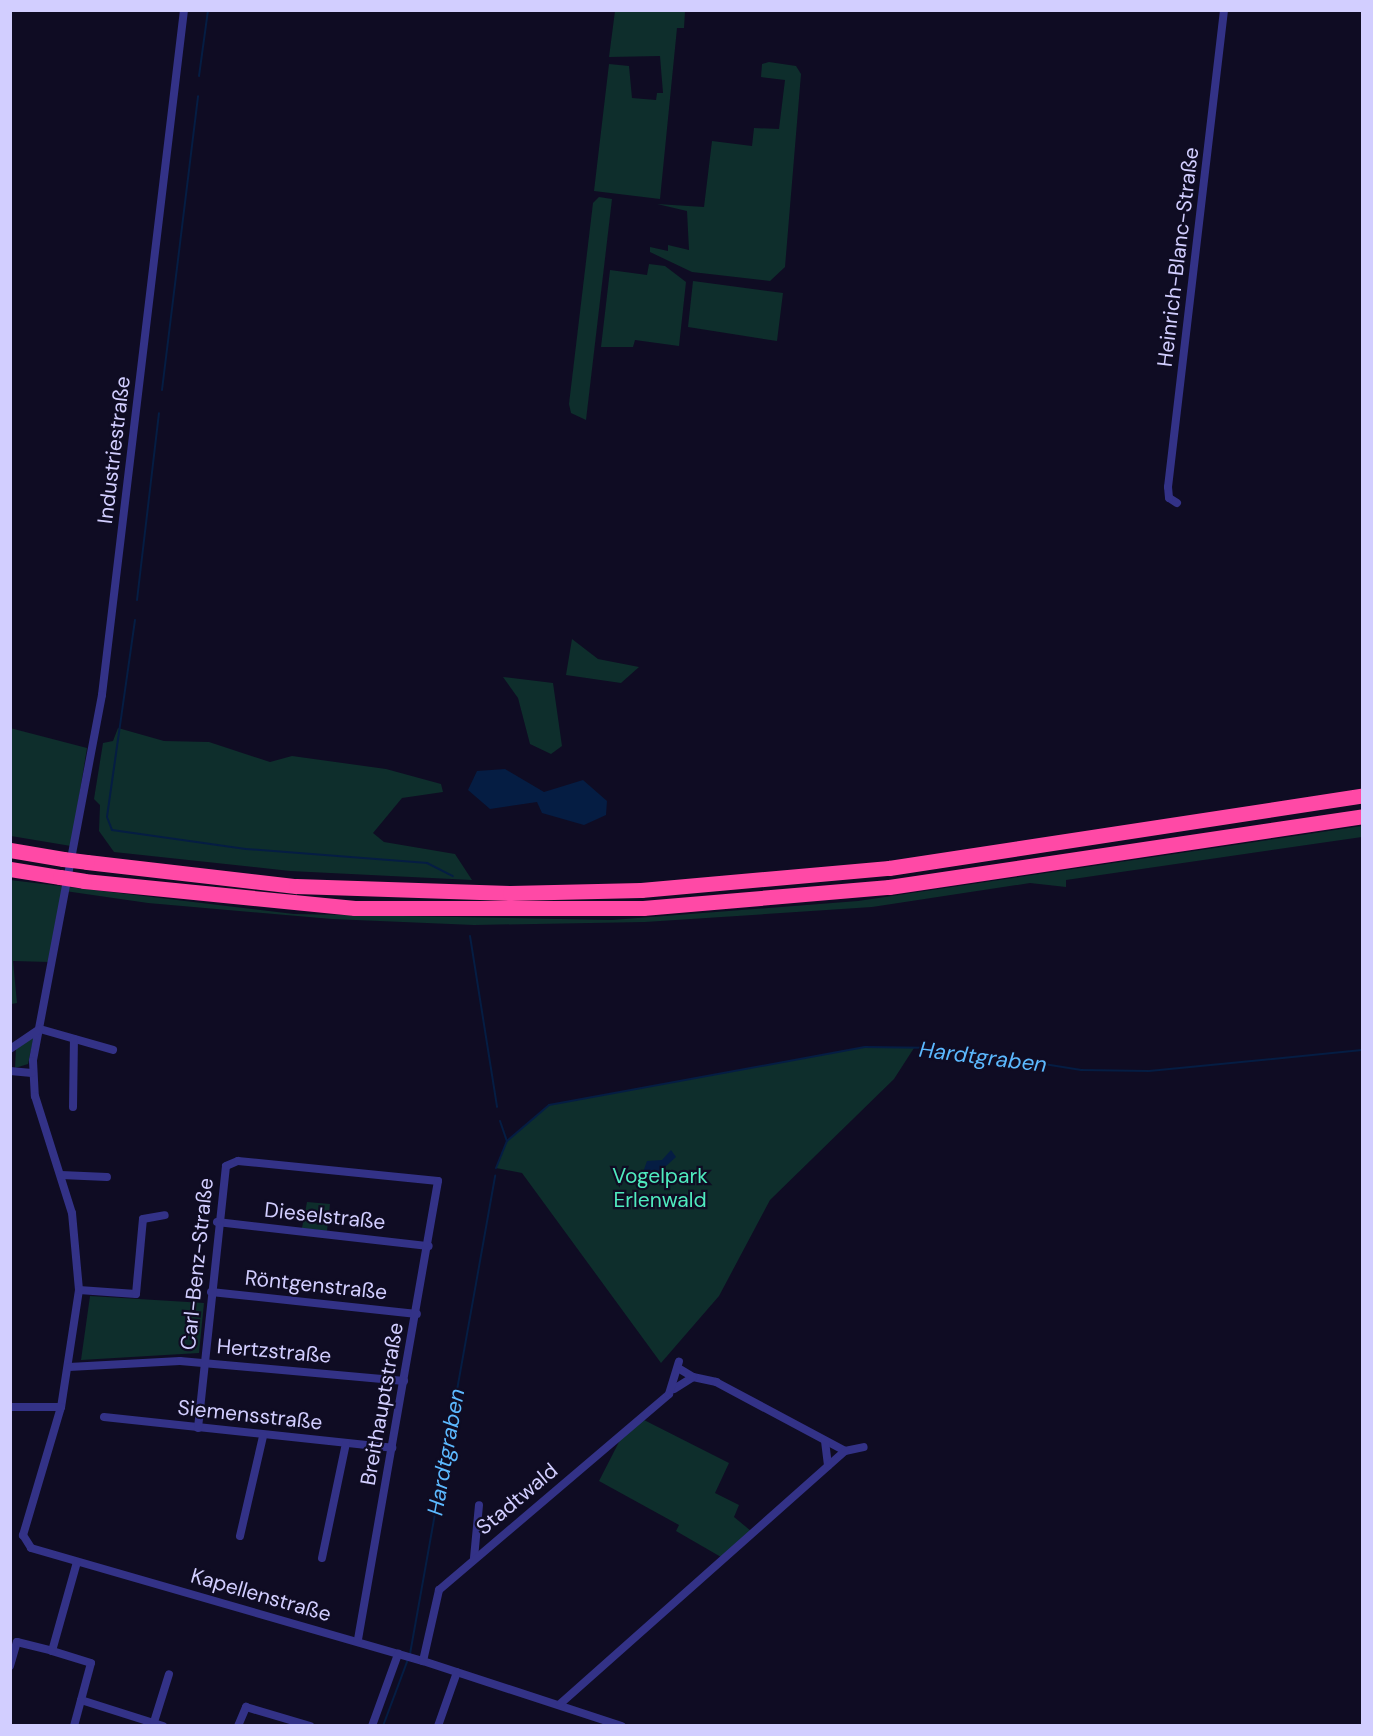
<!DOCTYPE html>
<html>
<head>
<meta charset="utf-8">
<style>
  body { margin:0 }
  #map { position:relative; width:1373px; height:1736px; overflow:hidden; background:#0f0c23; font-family:"DM Sans",sans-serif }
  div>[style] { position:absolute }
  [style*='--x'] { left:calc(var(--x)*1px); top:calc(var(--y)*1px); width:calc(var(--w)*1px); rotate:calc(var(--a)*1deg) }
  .green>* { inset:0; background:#0e2e2c }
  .water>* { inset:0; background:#051d43 }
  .stream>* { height:2px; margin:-1px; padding:0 1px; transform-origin:1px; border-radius:1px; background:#051d43 }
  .street>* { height:8px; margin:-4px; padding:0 4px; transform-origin:4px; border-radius:4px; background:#333287 }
  .highway>* { height:15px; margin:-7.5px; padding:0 7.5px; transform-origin:7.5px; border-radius:7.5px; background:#ff49a6 }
  .highway-bridge>* { height:15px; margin:-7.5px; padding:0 7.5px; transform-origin:7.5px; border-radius:7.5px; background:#ff49a6 }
  span { translate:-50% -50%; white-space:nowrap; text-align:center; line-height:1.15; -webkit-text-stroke:4.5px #0f0c23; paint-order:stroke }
  .street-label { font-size:21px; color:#d2ceff }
  .park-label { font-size:21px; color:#4feabe }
  .water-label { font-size:22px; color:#5cb9ff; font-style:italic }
  .frame { position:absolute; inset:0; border:12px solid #d2ceff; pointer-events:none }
</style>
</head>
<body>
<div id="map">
  <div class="green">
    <div style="clip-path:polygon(615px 11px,685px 11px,684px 28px,677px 28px,660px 199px,594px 191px,609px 64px,629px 66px,632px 98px,656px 100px,657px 93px,663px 93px,660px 56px,609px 57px)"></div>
    <div style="clip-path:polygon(769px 62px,796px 66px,801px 74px,785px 267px,770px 281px,692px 272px,650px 252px,650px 247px,668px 251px,668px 245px,689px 250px,687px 211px,657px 204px,704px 207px,712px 141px,752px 146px,754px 128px,779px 129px,785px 80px,761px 77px,762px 64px)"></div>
    <div style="clip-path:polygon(599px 197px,612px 199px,586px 420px,571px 413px,569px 404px,593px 203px)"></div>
    <div style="clip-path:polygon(649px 264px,665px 266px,686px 282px,679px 346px,635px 340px,633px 347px,601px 347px,610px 270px,647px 275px)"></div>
    <div style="clip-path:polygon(693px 281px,783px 293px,777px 341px,688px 327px)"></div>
    <div style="clip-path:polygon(572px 639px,598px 659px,639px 667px,621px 683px,566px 675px)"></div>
    <div style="clip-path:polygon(503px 677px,553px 683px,562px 746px,551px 754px,530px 744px,518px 698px)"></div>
    <div style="clip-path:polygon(10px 728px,87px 748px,71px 846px,11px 836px)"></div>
    <div style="clip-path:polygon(118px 728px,164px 741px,209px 742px,270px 762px,292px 756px,386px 769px,441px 784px,443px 792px,402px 798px,373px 833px,384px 842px,455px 854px,472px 880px,290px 871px,114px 852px,99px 831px,100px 805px,94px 799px,103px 743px,113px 741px)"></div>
    <div style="clip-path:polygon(1362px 826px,1362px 837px,1066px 880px,1066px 887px,1030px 883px,872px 907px,645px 922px,474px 925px,332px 919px,148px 903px,65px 891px,50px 962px,13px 961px,17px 1003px,11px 1004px,10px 880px,294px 914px,612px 920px,858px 901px)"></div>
    <div style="clip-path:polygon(34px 1036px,28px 1064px,15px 1068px,16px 1049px)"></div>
    <div style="clip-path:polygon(865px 1047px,914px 1048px,894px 1079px,770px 1200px,719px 1296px,661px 1363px,522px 1173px,496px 1168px,507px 1141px,549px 1105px)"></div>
    <div style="clip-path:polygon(307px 1202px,330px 1204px,327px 1231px,302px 1228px)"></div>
    <div style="clip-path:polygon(90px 1296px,204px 1303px,199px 1353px,81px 1360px)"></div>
    <div style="clip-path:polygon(644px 1420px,729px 1463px,715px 1493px,739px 1505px,734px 1517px,751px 1531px,721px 1557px,676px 1531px,679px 1525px,599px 1481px,620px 1440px)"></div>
  </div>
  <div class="water">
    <div style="clip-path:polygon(505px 769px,544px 792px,583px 780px,607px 801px,606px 815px,584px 825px,542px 813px,537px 802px,490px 809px,468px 790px,477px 771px)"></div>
    <div style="clip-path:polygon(671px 1150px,676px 1157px,654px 1177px,642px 1175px,647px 1161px,662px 1160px)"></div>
  </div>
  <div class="stream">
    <div style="--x:199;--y:76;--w:67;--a:-82.2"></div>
    <div style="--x:162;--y:390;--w:296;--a:-83"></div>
    <div style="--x:137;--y:600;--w:188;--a:-83.3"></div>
    <div style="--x:135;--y:620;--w:199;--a:98.1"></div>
    <div style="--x:107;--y:817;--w:14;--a:69"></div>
    <div style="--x:112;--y:830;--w:135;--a:8.1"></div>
    <div style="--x:246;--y:849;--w:182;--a:4.4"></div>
    <div style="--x:427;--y:863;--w:29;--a:27"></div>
    <div style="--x:470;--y:936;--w:173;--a:81"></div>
    <div style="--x:500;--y:1121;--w:21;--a:71"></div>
    <div style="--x:496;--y:1168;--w:29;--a:-68"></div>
    <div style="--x:507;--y:1141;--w:55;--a:-40.6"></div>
    <div style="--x:549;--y:1105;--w:321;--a:-10.4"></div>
    <div style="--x:865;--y:1047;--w:79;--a:0.7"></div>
    <div style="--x:944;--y:1048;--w:139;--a:9.1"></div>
    <div style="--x:1081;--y:1070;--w:68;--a:0.8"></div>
    <div style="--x:1149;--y:1071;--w:214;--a:-5.6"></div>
    <div style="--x:410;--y:1654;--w:486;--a:-79.9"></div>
    <div style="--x:383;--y:1726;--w:72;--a:-69.5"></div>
  </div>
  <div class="street">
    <div style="--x:184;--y:10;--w:690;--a:96.83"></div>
    <div style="--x:102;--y:695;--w:372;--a:100.7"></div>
    <div style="--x:33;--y:1061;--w:35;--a:87"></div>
    <div style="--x:35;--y:1096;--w:123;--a:72.5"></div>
    <div style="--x:72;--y:1213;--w:77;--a:84.8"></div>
    <div style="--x:79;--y:1290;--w:118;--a:98.7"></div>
    <div style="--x:61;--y:1407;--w:134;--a:106.5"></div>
    <div style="--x:23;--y:1535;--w:15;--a:58"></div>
    <div style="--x:31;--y:1548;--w:408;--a:16.1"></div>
    <div style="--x:423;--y:1661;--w:209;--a:18.1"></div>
    <div style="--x:1177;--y:503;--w:9;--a:-148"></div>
    <div style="--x:1169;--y:498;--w:11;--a:-95"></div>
    <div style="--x:1168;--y:487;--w:480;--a:-83.3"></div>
    <div style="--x:40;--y:1029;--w:76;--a:16"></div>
    <div style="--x:10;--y:1049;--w:36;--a:-34"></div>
    <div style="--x:10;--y:1071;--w:22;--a:5"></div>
    <div style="--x:73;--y:1107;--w:68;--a:-89.2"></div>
    <div style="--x:61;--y:1175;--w:46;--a:2.5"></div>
    <div style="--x:217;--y:1222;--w:213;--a:6.5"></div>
    <div style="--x:79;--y:1290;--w:57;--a:4"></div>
    <div style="--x:136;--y:1294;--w:75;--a:-84.7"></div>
    <div style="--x:143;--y:1219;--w:22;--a:-10"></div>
    <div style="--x:211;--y:1292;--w:207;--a:6.1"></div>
    <div style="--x:69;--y:1367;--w:111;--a:-3.1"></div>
    <div style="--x:180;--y:1361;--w:225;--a:5.1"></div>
    <div style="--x:693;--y:1377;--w:24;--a:12"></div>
    <div style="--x:716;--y:1382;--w:146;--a:28.1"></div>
    <div style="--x:845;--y:1451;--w:19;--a:-12"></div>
    <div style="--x:674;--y:1389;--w:22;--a:-32"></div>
    <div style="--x:693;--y:1377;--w:17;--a:-149"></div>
    <div style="--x:10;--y:1407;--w:51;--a:0"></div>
    <div style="--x:104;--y:1417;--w:290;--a:6.1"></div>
    <div style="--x:198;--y:1428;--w:263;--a:-83.9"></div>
    <div style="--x:226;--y:1166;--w:13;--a:-23"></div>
    <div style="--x:238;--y:1161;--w:201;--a:5.7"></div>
    <div style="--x:438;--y:1181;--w:467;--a:99.9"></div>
    <div style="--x:825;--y:1441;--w:25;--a:83"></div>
    <div style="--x:240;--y:1536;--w:103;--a:-77"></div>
    <div style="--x:322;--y:1558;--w:117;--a:-78.2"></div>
    <div style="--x:474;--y:1558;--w:53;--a:-84.6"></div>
    <div style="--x:423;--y:1661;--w:73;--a:-77.3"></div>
    <div style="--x:439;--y:1590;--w:302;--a:-40.4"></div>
    <div style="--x:669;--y:1394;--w:34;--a:-73"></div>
    <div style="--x:10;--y:1666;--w:25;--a:-74"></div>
    <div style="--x:17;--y:1642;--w:36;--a:14"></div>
    <div style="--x:81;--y:1700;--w:86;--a:17.6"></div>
    <div style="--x:560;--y:1704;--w:381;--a:-41.6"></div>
    <div style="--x:154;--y:1722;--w:50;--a:-72.6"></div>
    <div style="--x:74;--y:1726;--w:65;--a:-74.9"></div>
    <div style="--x:91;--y:1663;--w:41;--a:-162.9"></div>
    <div style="--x:52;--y:1651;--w:92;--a:-74.3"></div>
    <div style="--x:238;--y:1726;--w:21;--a:-67"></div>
    <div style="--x:246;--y:1707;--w:67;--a:16.5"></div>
    <div style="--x:372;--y:1726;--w:77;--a:-70.1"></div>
    <div style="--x:438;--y:1726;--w:57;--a:-70.6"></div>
  </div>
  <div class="highway">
    <div style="--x:10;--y:850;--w:54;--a:9.6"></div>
    <div style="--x:87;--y:862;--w:210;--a:6.6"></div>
    <div style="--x:296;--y:886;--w:214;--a:1.9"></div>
    <div style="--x:510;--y:893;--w:131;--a:-1.3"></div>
    <div style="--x:641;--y:890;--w:249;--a:-5.1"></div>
    <div style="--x:889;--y:868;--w:478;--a:-8.7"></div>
    <div style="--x:10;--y:869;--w:51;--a:9.1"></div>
    <div style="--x:84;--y:881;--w:272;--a:5.7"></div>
    <div style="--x:355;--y:908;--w:288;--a:0"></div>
    <div style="--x:643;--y:908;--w:247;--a:-4.9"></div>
    <div style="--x:889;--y:887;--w:478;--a:-8.5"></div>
  </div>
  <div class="highway-bridge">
    <div style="--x:63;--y:859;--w:24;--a:7"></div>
    <div style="--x:60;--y:877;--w:24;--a:9"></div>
  </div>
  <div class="street-label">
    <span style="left:1178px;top:257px;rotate:-83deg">Heinrich-Blanc-Straße</span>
    <span style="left:114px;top:450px;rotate:-83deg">Industriestraße</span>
    <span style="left:325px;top:1216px;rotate:6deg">Dieselstraße</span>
    <span style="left:197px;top:1264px;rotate:-84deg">Carl-Benz-Straße</span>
    <span style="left:316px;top:1285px;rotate:6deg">Röntgenstraße</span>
    <span style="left:274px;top:1351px;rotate:5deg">Hertzstraße</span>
    <span style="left:382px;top:1404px;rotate:-80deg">Breithauptstraße</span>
    <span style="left:250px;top:1415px;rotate:6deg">Siemensstraße</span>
    <span style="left:517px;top:1499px;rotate:-40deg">Stadtwald</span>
    <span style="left:261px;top:1595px;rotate:16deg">Kapellenstraße</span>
  </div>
  <div class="park-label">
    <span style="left:660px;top:1188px">Vogelpark<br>Erlenwald</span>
  </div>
  <div class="water-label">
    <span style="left:983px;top:1057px;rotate:7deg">Hardtgraben</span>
    <span style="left:446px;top:1452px;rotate:-80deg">Hardtgraben</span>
  </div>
  <div class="frame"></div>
</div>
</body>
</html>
